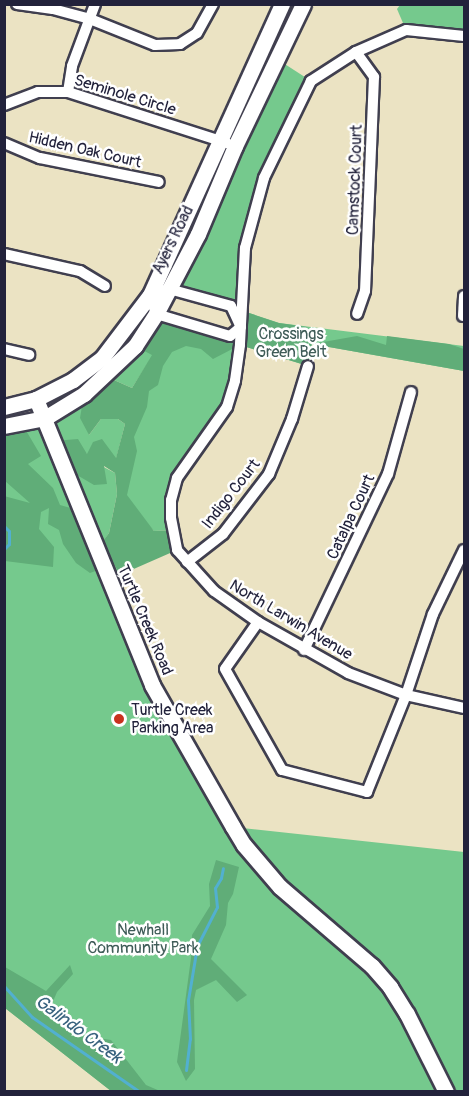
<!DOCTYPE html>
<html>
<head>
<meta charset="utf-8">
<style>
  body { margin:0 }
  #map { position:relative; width:469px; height:1096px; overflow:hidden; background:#ebe3c3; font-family:Pangolin,sans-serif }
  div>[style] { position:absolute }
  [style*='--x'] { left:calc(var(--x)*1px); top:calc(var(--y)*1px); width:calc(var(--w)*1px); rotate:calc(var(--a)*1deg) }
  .green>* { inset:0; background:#75c98d }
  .forest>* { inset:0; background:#60ad78 }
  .stream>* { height:3px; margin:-1.5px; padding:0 1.5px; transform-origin:1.5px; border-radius:1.5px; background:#52b0d0 }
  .roads { filter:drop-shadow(2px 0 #403f4f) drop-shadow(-2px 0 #403f4f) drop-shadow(0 2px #403f4f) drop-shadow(0 -2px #403f4f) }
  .street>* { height:10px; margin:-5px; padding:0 5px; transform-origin:5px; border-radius:5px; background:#fff }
  .secondary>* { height:15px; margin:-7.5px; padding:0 7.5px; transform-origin:7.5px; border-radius:7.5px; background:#fff }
  .dots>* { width:16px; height:16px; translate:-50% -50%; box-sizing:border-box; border:3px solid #fff; border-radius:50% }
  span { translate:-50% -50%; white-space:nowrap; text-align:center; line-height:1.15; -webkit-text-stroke:5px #fff; paint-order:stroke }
  .street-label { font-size:16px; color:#22223b }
  .park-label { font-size:16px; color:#3f5c58 }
  .poi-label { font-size:16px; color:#22223b }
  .left { translate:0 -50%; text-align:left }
  .water-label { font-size:18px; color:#38627e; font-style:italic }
  .frame { position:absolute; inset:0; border:6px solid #22223b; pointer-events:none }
</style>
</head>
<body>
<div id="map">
  <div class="green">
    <div style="clip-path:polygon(400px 5px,464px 5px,464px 36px,406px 30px,397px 9px)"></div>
    <div style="clip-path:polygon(277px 59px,311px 81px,264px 178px,245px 248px,243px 311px,279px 323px,464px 346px,464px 371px,312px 344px,308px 366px,240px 345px,227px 407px,177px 478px,173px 530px,154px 531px,120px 495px,151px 358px,132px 388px,105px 376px,135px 346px,230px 336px,241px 327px,231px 306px,169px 289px)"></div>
    <div style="clip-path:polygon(84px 394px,89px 435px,101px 419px,118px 419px,125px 424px,116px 459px,87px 454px,55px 441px,115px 473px,117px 494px,109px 533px,97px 550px,105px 568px,114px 563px,120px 575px,109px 580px,129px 631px,233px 827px,464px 852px,464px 1091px,111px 1091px,5px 1008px,4px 426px)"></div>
  </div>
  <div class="forest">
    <div style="clip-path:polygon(243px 311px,279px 323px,307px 327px,312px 344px,357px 336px,386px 345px,387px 336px,449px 344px,464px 349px,464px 371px,312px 344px,308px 366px,240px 345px,213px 359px,201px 349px,186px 346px,172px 352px,163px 366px,158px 385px,149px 391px,147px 407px,134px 437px,137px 451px,127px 495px,154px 531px,173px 530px,177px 550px,120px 575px,114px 564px,90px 573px,76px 563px,63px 544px,59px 530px,48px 524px,49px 508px,41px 512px,39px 529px,54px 547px,53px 567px,5px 561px,4px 496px,30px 503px,5px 481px,5px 426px,21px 422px,41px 456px,28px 464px,53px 488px,60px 505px,81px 511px,97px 549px,109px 533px,117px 494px,115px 473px,104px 466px,107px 484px,94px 485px,65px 468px,54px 441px,78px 439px,87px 454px,93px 442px,102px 439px,116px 458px,125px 424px,118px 419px,101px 419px,89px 435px,80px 418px,84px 394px,105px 376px,132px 388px,152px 355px,135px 346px,156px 314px,230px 336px)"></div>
    <div style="clip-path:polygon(216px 860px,239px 867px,233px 894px,228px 903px,226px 925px,211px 959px,247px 995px,237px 1002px,216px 980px,196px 990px,194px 1000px,195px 1069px,186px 1081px,177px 1062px,191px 958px,192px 935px,210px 906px,209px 884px)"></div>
    <div style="clip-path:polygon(70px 965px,73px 974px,57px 992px,49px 1011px,67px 1020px,85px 1036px,111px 1040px,146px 1085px,160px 1091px,111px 1091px,5px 1008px,5px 967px,46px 991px)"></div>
  </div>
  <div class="stream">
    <div style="--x:4;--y:526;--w:7;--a:45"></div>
    <div style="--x:9;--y:531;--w:13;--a:90"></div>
    <div style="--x:9;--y:544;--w:7;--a:135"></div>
    <div style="--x:4;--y:986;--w:42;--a:47.9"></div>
    <div style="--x:32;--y:1017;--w:131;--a:34.8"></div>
    <div style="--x:186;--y:1070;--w:31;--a:-83"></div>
    <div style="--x:190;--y:1039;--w:39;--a:-93"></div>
    <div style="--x:188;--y:1000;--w:55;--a:-80.5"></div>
    <div style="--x:197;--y:946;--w:44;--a:-62.9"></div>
    <div style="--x:217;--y:907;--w:19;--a:-96"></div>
    <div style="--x:215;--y:888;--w:12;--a:-59"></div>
    <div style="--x:221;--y:878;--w:10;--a:-79"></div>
  </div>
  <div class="roads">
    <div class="street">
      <div style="--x:17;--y:4;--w:36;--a:8"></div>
      <div style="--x:53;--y:9;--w:38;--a:15"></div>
      <div style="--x:90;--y:19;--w:70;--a:21.8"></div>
      <div style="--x:155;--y:45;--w:25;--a:-2"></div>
      <div style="--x:180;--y:44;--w:20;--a:-33"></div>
      <div style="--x:197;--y:33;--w:33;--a:-61"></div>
      <div style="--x:464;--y:36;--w:58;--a:-174.1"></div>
      <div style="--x:406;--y:30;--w:55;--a:156.3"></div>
      <div style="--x:356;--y:52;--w:54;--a:147.2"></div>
      <div style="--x:311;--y:81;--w:108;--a:115.9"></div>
      <div style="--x:264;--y:178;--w:73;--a:105.2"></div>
      <div style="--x:245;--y:248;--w:97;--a:93"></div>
      <div style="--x:240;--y:345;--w:36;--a:98"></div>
      <div style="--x:235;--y:381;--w:27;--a:107"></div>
      <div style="--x:227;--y:407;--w:87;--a:125.2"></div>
      <div style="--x:177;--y:478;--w:23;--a:105"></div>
      <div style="--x:171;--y:500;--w:18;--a:90"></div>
      <div style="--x:171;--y:518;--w:33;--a:79"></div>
      <div style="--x:177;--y:550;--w:55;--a:47.9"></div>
      <div style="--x:214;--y:591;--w:54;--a:35.2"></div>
      <div style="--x:258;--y:622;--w:103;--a:29.5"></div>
      <div style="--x:348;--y:673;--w:62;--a:20.8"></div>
      <div style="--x:406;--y:695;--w:59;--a:12.6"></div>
      <div style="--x:356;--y:52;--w:31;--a:54"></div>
      <div style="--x:374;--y:77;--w:214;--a:92.4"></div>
      <div style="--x:365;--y:291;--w:24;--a:109"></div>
      <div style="--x:68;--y:92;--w:26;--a:-81"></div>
      <div style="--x:72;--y:66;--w:66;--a:-69.6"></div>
      <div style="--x:4;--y:105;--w:36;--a:-21"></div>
      <div style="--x:38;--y:92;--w:30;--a:0"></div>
      <div style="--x:68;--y:92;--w:167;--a:17.8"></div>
      <div style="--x:4;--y:143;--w:39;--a:23"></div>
      <div style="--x:40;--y:158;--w:121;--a:11.4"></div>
      <div style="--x:4;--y:254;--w:78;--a:12.6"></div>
      <div style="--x:80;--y:271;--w:29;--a:31"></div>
      <div style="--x:169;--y:289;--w:64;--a:15.3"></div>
      <div style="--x:231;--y:306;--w:23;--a:65"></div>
      <div style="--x:241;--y:327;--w:14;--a:141"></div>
      <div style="--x:230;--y:336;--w:77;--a:-163.4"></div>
      <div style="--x:156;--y:314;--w:20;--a:-108"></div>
      <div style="--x:150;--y:295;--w:20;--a:-18"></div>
      <div style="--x:463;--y:316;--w:20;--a:-87"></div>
      <div style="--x:4;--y:349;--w:26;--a:13"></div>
      <div style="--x:187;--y:562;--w:46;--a:-37.9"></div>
      <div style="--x:223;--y:534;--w:76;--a:-52.5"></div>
      <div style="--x:269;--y:474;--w:60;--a:-67.3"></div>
      <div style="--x:292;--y:419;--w:55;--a:-73.2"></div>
      <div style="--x:258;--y:622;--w:57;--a:125.1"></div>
      <div style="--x:225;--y:669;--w:116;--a:60.6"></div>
      <div style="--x:282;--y:770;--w:88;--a:14.5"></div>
      <div style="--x:367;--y:792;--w:105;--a:-68.1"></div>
      <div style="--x:406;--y:695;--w:85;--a:-71.6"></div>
      <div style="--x:433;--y:614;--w:71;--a:-64.2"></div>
      <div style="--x:304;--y:650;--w:195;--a:-64.5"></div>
      <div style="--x:388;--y:474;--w:85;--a:-74.3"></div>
    </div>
    <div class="secondary">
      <div style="--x:36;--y:399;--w:309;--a:67.9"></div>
      <div style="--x:152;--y:685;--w:163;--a:60.3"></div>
      <div style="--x:233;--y:827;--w:21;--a:59"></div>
      <div style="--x:244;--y:845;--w:55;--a:49.4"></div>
      <div style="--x:280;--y:887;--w:121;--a:40.7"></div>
      <div style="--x:372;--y:966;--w:28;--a:49"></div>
      <div style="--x:390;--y:987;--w:32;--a:58"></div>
      <div style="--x:407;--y:1014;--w:87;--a:63.4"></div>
      <div style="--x:4;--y:407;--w:33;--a:-14"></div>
      <div style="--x:36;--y:399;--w:42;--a:-27.2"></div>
      <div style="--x:73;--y:380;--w:36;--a:-37"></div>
      <div style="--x:102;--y:358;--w:79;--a:-52.7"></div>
      <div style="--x:150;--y:295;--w:320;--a:-65.6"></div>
      <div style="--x:4;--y:426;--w:42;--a:-11"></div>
      <div style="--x:45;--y:418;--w:46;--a:-31.6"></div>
      <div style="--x:84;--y:394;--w:70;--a:-43.3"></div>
      <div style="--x:135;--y:346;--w:38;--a:-57"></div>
      <div style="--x:156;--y:314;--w:90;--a:-62.3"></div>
      <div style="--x:198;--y:234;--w:95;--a:-67.2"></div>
      <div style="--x:235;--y:146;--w:157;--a:-64.4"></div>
    </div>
  </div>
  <div class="dots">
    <div style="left:119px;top:719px;background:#c8321e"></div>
  </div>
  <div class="street-label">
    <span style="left:125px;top:95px;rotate:17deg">Seminole Circle</span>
    <span style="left:85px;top:150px;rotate:13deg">Hidden Oak Court</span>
    <span style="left:355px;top:180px;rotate:-88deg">Camstock Court</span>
    <span style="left:173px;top:240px;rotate:-64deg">Ayers Road</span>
    <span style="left:231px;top:494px;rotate:-52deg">Indigo Court</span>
    <span style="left:351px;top:517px;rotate:-65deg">Catalpa Court</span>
    <span style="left:145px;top:620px;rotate:67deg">Turtle Creek Road</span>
    <span style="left:291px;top:620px;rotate:31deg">North Larwin Avenue</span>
  </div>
  <div class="park-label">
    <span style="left:291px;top:343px">Crossings<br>Green Belt</span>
    <span style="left:143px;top:939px">Newhall<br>Community Park</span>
  </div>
  <div class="poi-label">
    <span class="left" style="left:131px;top:719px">Turtle Creek<br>Parking Area</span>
  </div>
  <div class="water-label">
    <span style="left:78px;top:1030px;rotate:36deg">Galindo Creek</span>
  </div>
  <div class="frame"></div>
</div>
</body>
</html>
